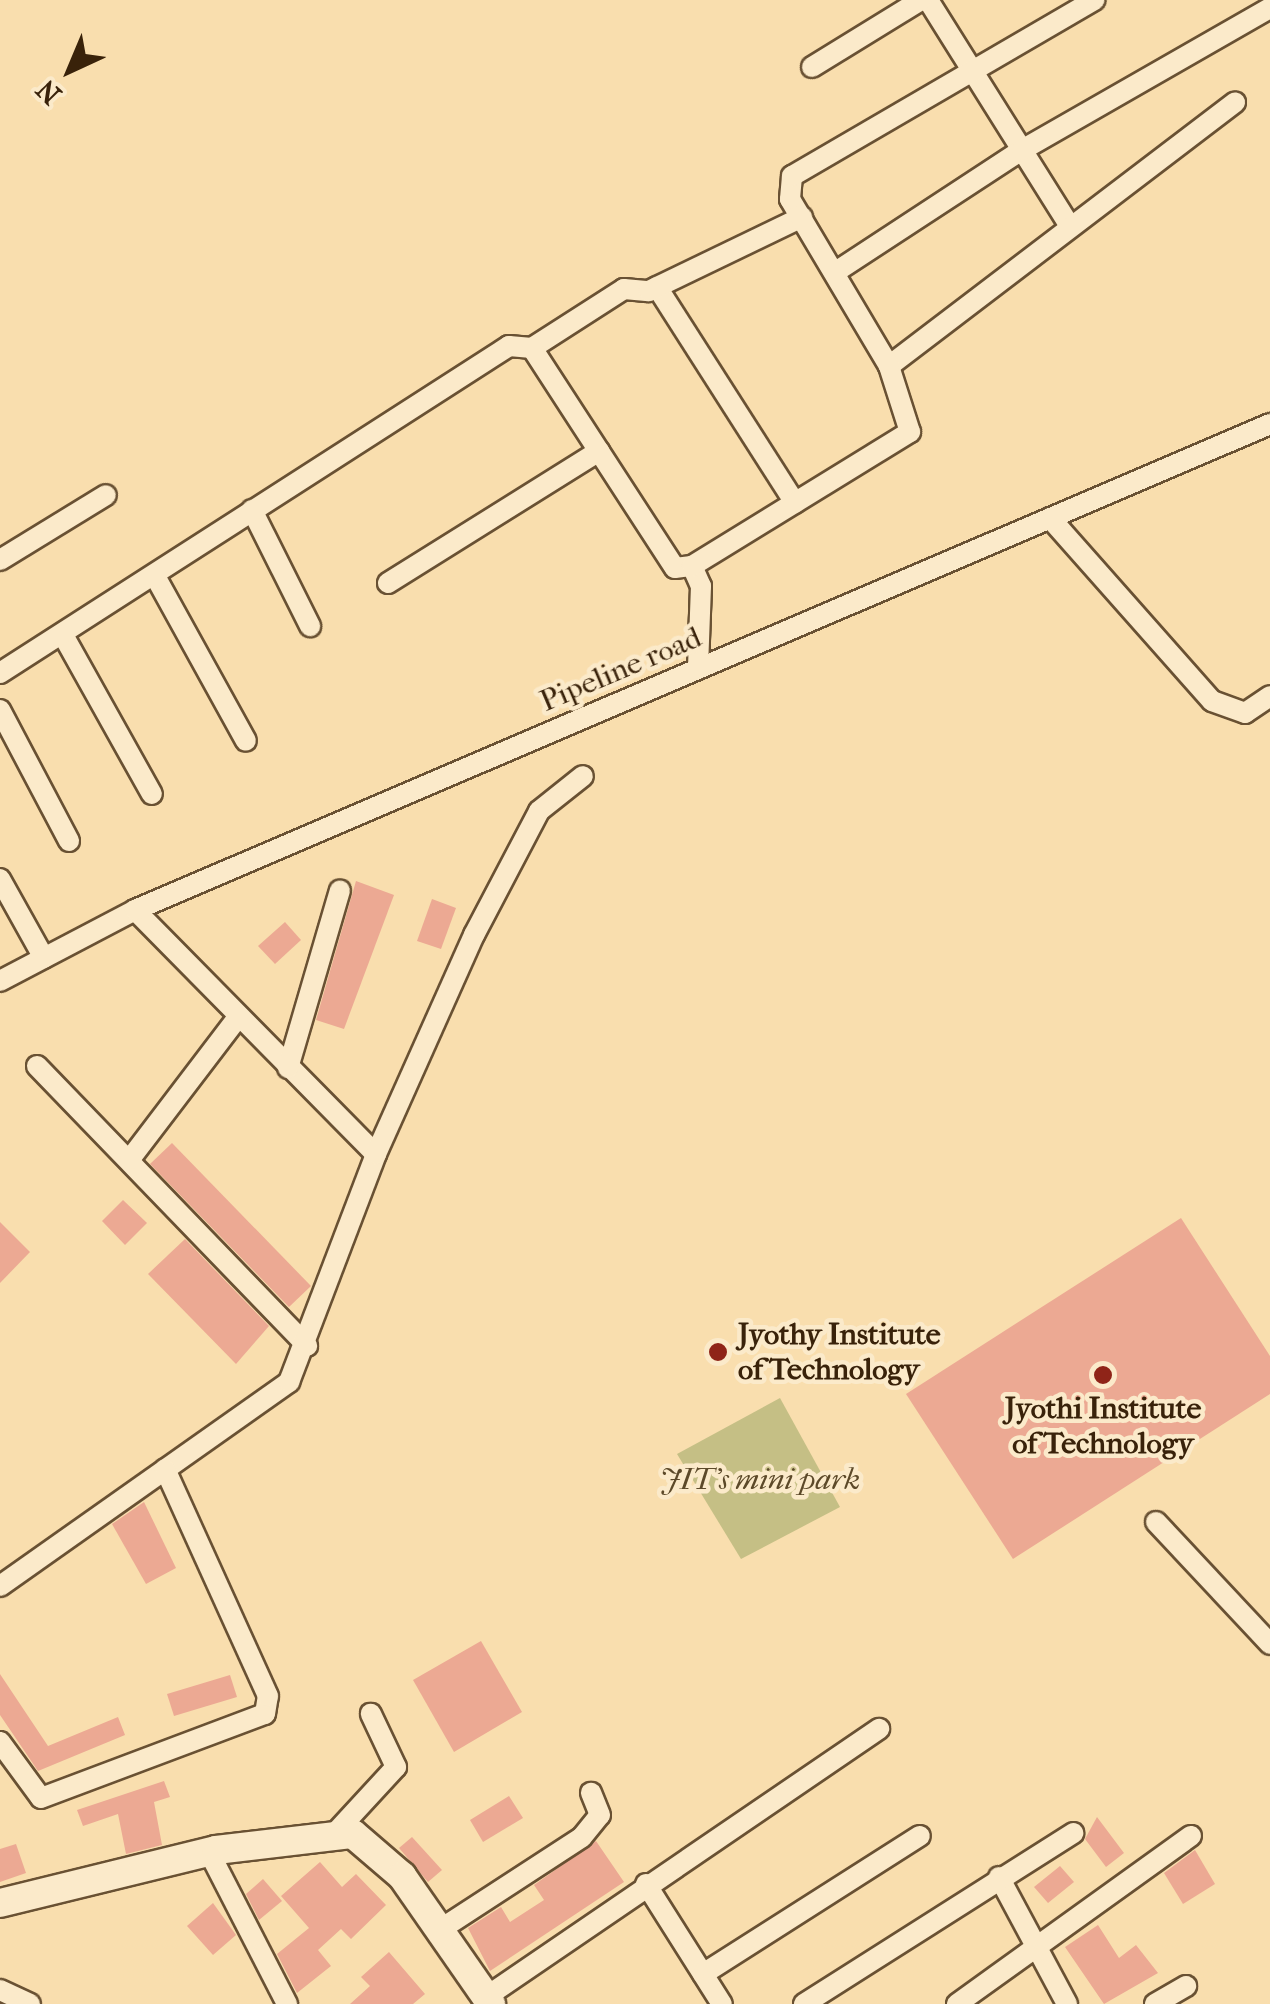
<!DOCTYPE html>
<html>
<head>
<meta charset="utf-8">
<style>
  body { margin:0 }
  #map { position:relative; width:1270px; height:2004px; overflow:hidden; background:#f9deae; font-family:"IM FELL French Canon",serif }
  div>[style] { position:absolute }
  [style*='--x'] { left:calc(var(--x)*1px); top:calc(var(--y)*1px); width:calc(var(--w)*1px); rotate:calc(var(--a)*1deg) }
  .green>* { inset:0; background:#c5bf85 }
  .building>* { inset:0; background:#eca993 }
  .roads { filter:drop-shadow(2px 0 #695133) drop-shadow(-2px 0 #695133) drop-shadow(0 2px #695133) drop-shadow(0 -2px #695133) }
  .street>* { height:20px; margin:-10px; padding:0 10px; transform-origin:10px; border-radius:10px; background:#fbeaca }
  .secondary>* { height:28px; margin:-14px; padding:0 14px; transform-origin:14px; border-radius:14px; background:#fbeaca }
  .dots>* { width:28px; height:28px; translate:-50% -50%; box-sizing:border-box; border:5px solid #fbeaca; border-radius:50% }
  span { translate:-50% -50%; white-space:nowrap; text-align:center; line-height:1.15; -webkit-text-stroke:9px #fbeaca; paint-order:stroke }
  .street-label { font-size:30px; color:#39220a }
  .poi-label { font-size:30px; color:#39220a; font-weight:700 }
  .left { translate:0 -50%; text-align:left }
  .park-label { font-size:30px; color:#5c4929; font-style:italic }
  .north { position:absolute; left:20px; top:20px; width:100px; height:100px; -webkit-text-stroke:8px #fbeaca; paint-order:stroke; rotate:224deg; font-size:28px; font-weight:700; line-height:40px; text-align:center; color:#39220a }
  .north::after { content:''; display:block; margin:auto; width:35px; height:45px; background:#39220a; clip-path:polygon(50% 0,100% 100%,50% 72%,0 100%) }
</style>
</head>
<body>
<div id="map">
  <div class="green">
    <div style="clip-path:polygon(780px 1398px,840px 1507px,741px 1559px,677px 1454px)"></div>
  </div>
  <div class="building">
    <div style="clip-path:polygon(356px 881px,394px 895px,344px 1029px,316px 1020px)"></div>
    <div style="clip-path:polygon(432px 899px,456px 908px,441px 949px,417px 941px)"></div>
    <div style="clip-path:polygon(285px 922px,301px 940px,275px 964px,258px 946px)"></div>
    <div style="clip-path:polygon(172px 1143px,311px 1286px,289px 1307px,150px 1164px)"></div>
    <div style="clip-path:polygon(123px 1200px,147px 1223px,125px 1245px,102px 1221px)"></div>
    <div style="clip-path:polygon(1181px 1218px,1270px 1356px,1270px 1394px,1013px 1559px,906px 1394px)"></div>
    <div style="clip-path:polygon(0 1222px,30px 1252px,0 1283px)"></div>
    <div style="clip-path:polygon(185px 1239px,269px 1326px,236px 1364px,148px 1274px)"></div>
    <div style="clip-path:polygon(144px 1502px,176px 1568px,146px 1584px,112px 1524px)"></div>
    <div style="clip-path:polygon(481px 1641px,522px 1712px,454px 1752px,413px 1680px)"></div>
    <div style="clip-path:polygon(0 1674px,48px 1746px,118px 1717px,125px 1735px,38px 1771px,0 1715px)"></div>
    <div style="clip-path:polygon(230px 1675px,237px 1697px,174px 1716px,167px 1694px)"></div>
    <div style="clip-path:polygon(164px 1781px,170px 1797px,154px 1802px,162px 1845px,126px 1854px,118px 1814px,83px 1826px,77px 1810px)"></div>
    <div style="clip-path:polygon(509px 1796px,523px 1818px,483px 1842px,470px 1820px)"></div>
    <div style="clip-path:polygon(1097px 1817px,1124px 1853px,1106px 1867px,1085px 1839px)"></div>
    <div style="clip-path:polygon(412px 1837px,442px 1870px,428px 1882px,399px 1848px)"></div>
    <div style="clip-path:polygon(596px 1841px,624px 1882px,490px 1971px,468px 1928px,501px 1907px,510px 1922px,544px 1900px,534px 1885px)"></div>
    <div style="clip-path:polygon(16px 1844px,26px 1873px,0 1882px,0 1849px)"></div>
    <div style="clip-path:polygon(1195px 1850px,1215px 1884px,1183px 1904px,1164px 1873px)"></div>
    <div style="clip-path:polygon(320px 1862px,342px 1887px,356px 1874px,386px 1905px,351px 1939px,341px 1929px,318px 1950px,331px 1966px,297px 1993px,277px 1954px,309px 1928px,281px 1896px)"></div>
    <div style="clip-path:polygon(1060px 1866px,1074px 1882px,1048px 1903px,1034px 1887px)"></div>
    <div style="clip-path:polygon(263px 1879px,282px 1901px,259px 1920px,246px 1894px)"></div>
    <div style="clip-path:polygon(213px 1903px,236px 1935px,213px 1955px,187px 1926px)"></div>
    <div style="clip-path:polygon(1098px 1925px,1119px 1958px,1136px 1945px,1158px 1973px,1104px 2004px,1065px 1947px)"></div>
    <div style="clip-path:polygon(389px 1952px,425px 1994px,413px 2004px,350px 2004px,370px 1986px,361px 1977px)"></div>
  </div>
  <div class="roads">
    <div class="street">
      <div style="--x:928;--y:0;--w:263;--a:57.9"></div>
      <div style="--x:812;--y:67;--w:128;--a:-31.6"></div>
      <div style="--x:837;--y:271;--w:221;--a:-33.2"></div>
      <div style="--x:1022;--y:150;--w:286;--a:-29.8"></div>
      <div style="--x:657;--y:287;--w:256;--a:57.4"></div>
      <div style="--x:532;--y:348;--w:109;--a:-32.7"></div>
      <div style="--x:624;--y:289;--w:25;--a:5"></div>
      <div style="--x:649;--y:291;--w:170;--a:-25.8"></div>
      <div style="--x:889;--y:366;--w:435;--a:-37.3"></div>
      <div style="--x:252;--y:510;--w:130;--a:63.4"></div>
      <div style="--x:1050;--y:518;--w:244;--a:48.5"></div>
      <div style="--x:1212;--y:701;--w:35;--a:20"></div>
      <div style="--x:1245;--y:713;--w:30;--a:-34"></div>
      <div style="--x:0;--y:560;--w:124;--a:-31.5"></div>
      <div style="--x:692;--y:566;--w:22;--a:66"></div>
      <div style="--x:701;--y:586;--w:83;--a:92.1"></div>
      <div style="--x:155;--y:576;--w:188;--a:61.1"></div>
      <div style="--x:388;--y:583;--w:249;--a:-32"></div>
      <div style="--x:63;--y:635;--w:182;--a:60.8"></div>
      <div style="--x:0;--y:673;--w:605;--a:-32.72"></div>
      <div style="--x:509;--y:346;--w:23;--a:5"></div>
      <div style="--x:532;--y:348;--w:262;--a:57"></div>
      <div style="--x:675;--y:568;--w:17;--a:-7"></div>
      <div style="--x:692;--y:566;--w:256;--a:-31.6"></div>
      <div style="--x:910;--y:432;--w:69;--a:-107.7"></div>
      <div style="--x:889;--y:366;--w:194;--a:-120.7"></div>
      <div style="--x:790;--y:199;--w:23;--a:-85"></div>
      <div style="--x:792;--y:176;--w:350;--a:-30.2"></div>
      <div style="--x:0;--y:710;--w:148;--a:62.2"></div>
      <div style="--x:0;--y:879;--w:90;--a:60.9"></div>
      <div style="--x:135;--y:910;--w:343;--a:45.4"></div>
      <div style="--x:0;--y:981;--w:153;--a:-27.7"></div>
      <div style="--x:135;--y:910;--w:1235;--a:-23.18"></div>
      <div style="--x:37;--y:1066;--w:389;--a:46"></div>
      <div style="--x:288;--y:1068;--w:185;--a:-73.7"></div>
      <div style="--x:130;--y:1159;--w:178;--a:-52.7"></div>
      <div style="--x:1156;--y:1522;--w:167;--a:46.9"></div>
      <div style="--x:0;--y:1586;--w:354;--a:-35.2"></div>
      <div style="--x:289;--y:1382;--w:244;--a:-69.1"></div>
      <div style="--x:376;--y:1154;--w:240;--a:-65.9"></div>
      <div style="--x:474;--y:935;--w:140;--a:-62.3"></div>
      <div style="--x:539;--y:811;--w:56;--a:-38.5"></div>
      <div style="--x:0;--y:1742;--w:69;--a:53.8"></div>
      <div style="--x:41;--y:1798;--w:239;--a:-20.6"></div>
      <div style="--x:265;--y:1714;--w:18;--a:-81"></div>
      <div style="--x:268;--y:1696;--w:249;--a:-114.4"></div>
      <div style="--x:337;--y:1831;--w:87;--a:-47.3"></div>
      <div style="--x:396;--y:1767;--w:59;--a:-115.3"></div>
      <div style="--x:209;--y:1852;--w:171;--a:62.8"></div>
      <div style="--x:999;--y:1877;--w:144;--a:61.8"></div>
      <div style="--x:646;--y:1884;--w:142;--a:57.7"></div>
      <div style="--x:441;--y:1929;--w:168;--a:-33.1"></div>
      <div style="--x:582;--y:1837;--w:28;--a:-51"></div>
      <div style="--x:600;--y:1815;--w:24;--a:-112"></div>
      <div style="--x:703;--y:1974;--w:257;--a:-32.5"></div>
      <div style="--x:0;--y:1990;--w:33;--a:25"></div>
      <div style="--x:486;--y:1997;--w:476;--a:-34.3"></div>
      <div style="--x:804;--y:2004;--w:319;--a:-32.4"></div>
      <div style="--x:957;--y:2004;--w:288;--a:-35.7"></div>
      <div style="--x:1155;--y:2004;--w:36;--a:-30"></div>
    </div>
    <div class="secondary">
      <div style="--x:0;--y:1903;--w:222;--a:-13.8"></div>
      <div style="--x:216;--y:1850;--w:138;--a:-6.7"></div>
      <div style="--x:353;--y:1834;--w:65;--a:40.6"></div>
      <div style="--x:402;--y:1876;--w:156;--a:55.2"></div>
    </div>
  </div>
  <div class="dots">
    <div style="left:718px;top:1352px;background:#8f2418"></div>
    <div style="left:1103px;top:1375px;background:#8f2418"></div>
  </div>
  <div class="street-label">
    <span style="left:621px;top:670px;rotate:-23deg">Pipeline road</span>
  </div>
  <div class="poi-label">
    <span class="left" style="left:738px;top:1352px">Jyothy Institute<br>of Technology</span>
    <span style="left:1103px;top:1426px">Jyothi Institute<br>of Technology</span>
  </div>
  <div class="park-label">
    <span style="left:760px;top:1480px">JIT's mini park</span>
  </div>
  <div class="north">N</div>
</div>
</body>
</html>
